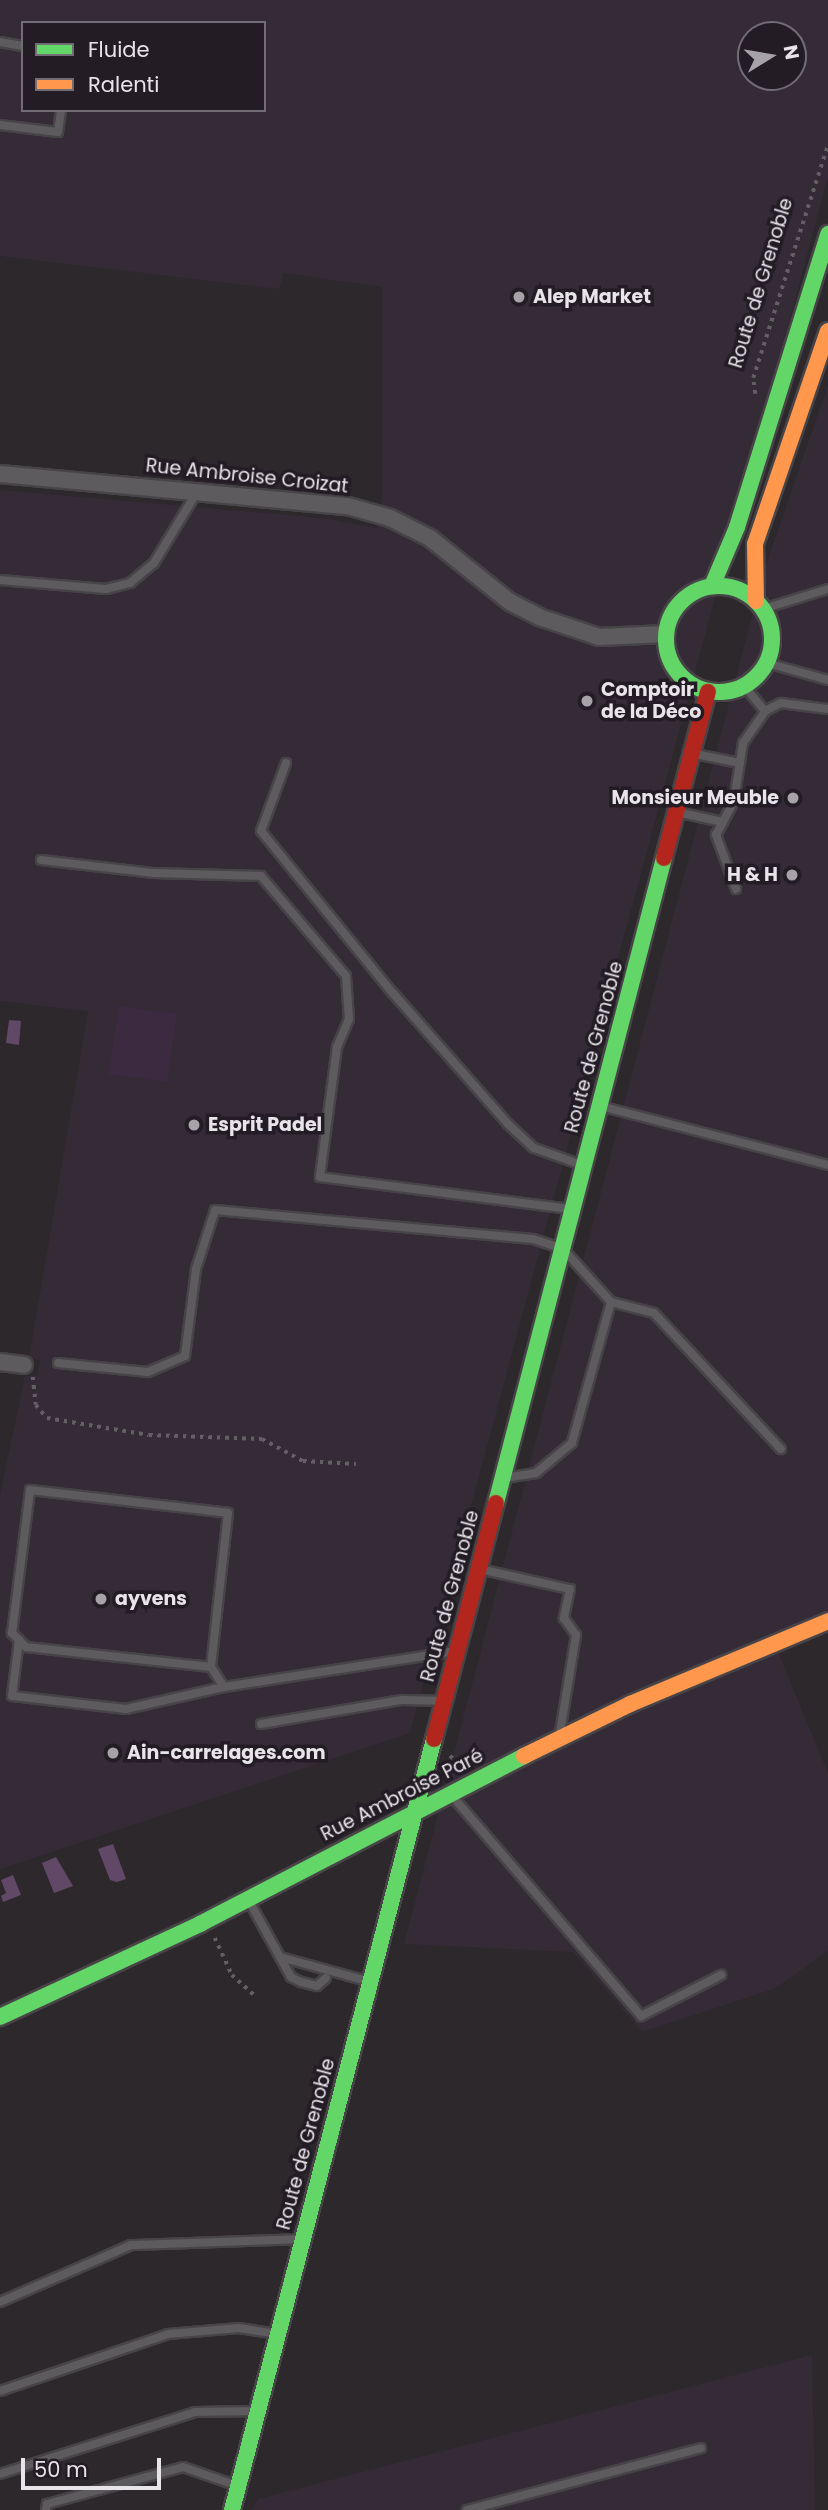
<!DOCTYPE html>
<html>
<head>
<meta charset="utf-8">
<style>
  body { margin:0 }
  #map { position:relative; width:828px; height:2510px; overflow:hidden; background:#2c282c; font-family:Poppins,sans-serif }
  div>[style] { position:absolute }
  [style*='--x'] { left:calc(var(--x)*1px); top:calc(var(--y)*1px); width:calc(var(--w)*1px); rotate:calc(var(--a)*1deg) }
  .built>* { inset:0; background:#352b37 }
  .green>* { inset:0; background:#3c2a41 }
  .water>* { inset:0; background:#604866 }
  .path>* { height:3.5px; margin-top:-1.75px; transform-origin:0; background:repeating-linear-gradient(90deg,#626063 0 3.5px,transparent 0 8.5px) }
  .roads { filter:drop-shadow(2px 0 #474448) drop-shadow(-2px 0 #474448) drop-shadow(0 2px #474448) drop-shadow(0 -2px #474448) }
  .lane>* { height:8px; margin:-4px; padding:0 4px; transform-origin:4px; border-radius:4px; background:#5e5b5f }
  .street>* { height:16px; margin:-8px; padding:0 8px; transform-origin:8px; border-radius:8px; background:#5e5b5f }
  .fast>* { height:16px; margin:-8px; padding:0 8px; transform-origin:8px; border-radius:8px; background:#63d668 }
  .fast>.ring { margin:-8px; padding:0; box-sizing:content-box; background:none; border:16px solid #63d668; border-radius:50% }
  .slow>* { height:16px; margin:-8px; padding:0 8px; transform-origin:8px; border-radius:8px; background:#ff974d }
  .jam>* { height:16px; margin:-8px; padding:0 8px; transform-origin:8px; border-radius:8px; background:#b3261e }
  .dots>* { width:19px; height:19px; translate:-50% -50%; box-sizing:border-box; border:4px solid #231c25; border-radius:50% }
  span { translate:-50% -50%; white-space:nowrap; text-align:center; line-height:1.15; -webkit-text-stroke:7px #231c25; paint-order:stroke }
  .street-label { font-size:19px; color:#e8e4ea }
  .poi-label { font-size:19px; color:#e8e4ea; font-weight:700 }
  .left { translate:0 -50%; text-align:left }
  .right { translate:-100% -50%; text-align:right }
  .legend { position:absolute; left:21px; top:21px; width:245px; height:91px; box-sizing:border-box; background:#231c25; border:2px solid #726c74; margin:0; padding:9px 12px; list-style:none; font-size:21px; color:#e8e4ea }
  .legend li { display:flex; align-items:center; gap:14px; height:35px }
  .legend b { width:35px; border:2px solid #726c74 }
  .north { position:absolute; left:737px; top:21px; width:70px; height:70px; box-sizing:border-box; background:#231c25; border:2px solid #726c74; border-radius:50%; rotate:79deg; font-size:19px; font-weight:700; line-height:28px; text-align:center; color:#e8e4ea }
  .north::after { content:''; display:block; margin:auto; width:24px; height:32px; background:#a6a2a8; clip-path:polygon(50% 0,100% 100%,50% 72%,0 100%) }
  .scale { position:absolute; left:21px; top:2458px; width:140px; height:32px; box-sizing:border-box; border:4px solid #e8e4ea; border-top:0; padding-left:9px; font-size:21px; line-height:24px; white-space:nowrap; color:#e8e4ea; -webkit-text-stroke:5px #231c25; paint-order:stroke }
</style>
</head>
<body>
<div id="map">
  <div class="built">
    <div style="clip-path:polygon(evenodd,0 0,828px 0,828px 177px,410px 1733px,0 1869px,0 1495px,25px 1376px,37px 1376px,40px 1360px,29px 1358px,88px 1011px,0 1001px,0 490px,322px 518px,377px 528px,382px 503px,382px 287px,284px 273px,279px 289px,0 256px,0 0,23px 23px,264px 23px,264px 110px,23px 110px,23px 23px,0 0,751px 35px,793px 35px,793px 77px,751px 77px,751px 35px)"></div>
    <div style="clip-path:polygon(828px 385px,828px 1632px,778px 1652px,828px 1773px,828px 1950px,776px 1988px,642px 2032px,573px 1952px,404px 1944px,763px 574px)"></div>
    <div style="clip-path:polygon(812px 2355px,815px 2510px,251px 2510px,258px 2499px)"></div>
  </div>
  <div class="green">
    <div style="clip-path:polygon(119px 1006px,177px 1014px,167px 1082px,109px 1074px)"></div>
  </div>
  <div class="water">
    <div style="clip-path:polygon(9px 1020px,21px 1021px,19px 1045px,6px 1043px)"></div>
    <div style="clip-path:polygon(113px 1844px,126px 1879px,117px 1882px,110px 1880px,98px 1849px)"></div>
    <div style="clip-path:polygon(56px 1857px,73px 1886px,54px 1893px,42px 1863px)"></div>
    <div style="clip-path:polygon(13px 1875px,21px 1895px,3px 1902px,1px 1896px,6px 1893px,1px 1880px)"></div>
  </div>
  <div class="path">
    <div style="--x:755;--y:394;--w:16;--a:-97"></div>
    <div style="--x:753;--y:378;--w:245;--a:-72.2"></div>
    <div style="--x:33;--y:1377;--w:28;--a:84"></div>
    <div style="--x:36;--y:1405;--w:17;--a:50"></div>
    <div style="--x:47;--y:1418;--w:103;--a:9.5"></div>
    <div style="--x:149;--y:1435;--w:113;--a:2"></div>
    <div style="--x:262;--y:1439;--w:47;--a:28.2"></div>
    <div style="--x:303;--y:1461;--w:53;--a:3.2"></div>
    <div style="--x:450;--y:1756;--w:16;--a:38"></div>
    <div style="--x:215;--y:1938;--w:41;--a:65.3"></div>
    <div style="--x:232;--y:1975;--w:31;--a:42"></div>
  </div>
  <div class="roads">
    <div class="lane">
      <div style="--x:0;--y:42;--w:23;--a:10"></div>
      <div style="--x:0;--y:125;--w:58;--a:6.9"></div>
      <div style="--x:58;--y:132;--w:22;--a:-82"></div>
      <div style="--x:0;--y:580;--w:106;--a:4.9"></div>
      <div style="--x:106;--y:589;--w:25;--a:-14"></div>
      <div style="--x:130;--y:583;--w:31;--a:-40"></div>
      <div style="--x:154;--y:563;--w:83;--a:-58.8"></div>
      <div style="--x:763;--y:609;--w:68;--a:-17.1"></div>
      <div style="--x:767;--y:663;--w:63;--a:15.6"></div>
      <div style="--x:744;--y:686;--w:33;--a:50"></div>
      <div style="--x:695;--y:754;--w:46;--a:11.3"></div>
      <div style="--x:286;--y:763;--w:72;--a:110.2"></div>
      <div style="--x:261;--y:831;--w:208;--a:50.9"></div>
      <div style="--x:392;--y:992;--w:176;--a:48.7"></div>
      <div style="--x:508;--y:1124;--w:35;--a:43"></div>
      <div style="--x:534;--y:1148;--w:48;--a:19.6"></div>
      <div style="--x:681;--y:813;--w:43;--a:12.1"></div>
      <div style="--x:41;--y:860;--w:114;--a:6.6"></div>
      <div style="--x:154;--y:873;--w:107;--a:1.6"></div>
      <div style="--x:261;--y:876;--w:131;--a:49.6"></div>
      <div style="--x:346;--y:976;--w:43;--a:86"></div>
      <div style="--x:349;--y:1019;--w:30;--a:113"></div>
      <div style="--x:337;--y:1047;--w:131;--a:97.5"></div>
      <div style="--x:320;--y:1177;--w:252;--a:7.3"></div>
      <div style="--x:736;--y:889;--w:58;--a:-110.3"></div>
      <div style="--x:716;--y:835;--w:38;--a:-62"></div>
      <div style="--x:734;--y:801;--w:59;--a:-81.2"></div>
      <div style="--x:743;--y:743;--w:39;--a:-55"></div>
      <div style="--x:765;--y:711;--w:18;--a:-27"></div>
      <div style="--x:781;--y:703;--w:47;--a:7.3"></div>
      <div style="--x:604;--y:1107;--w:231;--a:14.5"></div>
      <div style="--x:611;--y:1302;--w:44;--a:14.3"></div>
      <div style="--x:654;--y:1313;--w:186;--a:47"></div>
      <div style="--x:58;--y:1363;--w:90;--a:5.7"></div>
      <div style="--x:148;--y:1372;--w:40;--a:-23.4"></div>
      <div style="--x:185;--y:1356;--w:88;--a:-82.8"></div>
      <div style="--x:196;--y:1269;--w:62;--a:-72.1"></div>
      <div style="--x:215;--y:1210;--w:319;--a:5.2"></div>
      <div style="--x:533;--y:1239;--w:32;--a:18"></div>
      <div style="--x:563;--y:1249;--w:72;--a:47.8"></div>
      <div style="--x:611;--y:1302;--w:146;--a:105.5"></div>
      <div style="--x:572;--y:1443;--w:47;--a:140.2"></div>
      <div style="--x:536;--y:1473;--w:30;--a:171"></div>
      <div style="--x:484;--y:1570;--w:88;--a:12.5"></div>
      <div style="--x:570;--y:1589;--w:30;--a:102"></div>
      <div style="--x:564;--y:1618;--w:21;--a:55"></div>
      <div style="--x:576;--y:1635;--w:99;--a:99.3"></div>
      <div style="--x:19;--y:1640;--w:56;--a:97.1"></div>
      <div style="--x:12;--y:1696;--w:115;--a:6.5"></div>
      <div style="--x:126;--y:1709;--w:100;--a:-12.7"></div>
      <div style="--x:211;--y:1667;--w:186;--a:-173.8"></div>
      <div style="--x:26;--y:1647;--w:20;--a:-135"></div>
      <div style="--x:12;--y:1633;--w:144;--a:-82.8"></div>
      <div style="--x:30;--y:1490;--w:199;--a:6.6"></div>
      <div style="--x:228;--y:1513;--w:155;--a:96.3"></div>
      <div style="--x:211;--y:1667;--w:24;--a:57"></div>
      <div style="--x:224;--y:1687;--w:230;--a:-8.8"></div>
      <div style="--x:261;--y:1724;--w:143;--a:-9.7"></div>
      <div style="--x:402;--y:1700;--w:39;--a:1"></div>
      <div style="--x:452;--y:1796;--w:290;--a:49.3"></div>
      <div style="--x:641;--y:2016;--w:90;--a:-27.1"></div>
      <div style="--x:249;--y:1901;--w:64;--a:61"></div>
      <div style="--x:280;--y:1957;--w:90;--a:15.4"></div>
      <div style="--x:280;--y:1957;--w:23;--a:61"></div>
      <div style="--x:291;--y:1977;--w:11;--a:27"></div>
      <div style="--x:301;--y:1982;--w:16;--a:14"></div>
      <div style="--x:317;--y:1986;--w:12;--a:-42"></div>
      <div style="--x:0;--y:2302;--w:143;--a:-23.5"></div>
      <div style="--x:131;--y:2245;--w:169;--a:-2"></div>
      <div style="--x:0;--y:2391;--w:177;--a:-18.7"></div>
      <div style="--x:168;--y:2334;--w:71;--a:-4.8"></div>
      <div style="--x:239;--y:2328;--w:36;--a:9"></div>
      <div style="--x:0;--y:2474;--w:205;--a:-17.6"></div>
      <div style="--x:195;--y:2412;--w:60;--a:-1"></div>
      <div style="--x:46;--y:2510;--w:6;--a:-81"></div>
      <div style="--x:47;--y:2504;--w:141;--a:-15.2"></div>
      <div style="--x:183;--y:2467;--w:55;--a:19.1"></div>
      <div style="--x:467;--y:2510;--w:242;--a:-14.8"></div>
    </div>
    <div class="street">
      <div style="--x:0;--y:474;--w:349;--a:5.3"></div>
      <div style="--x:348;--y:506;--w:44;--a:15.9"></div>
      <div style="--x:390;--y:518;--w:45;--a:26.6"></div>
      <div style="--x:430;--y:538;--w:102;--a:38.7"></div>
      <div style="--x:510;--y:602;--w:33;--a:27"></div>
      <div style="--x:539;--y:617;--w:63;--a:18.4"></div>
      <div style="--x:599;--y:637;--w:67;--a:-2.6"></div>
      <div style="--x:0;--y:1362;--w:24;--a:7"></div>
    </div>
    <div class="fast">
      <div style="--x:712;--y:586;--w:64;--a:-67"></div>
      <div style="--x:737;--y:527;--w:307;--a:-72.7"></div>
      <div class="ring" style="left:666px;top:586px;width:90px;height:90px"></div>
      <div style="--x:496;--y:1503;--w:667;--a:-75.4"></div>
      <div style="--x:0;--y:2017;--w:221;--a:-24.9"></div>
      <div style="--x:200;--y:1924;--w:365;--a:-27.4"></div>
      <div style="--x:232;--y:2510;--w:797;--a:-75.32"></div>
    </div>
    <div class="slow">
      <div style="--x:756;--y:601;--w:57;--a:-91"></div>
      <div style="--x:755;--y:544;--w:225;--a:-71.1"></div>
      <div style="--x:524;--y:1756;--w:118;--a:-26.1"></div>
      <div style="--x:630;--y:1704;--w:215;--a:-22.7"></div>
    </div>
    <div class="jam">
      <div style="--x:664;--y:858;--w:172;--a:-75.2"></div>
      <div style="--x:434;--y:1739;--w:244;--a:-75.3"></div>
    </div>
  </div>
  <div class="dots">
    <div style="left:519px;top:297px;background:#a6a2a8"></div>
    <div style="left:587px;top:701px;background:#a6a2a8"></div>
    <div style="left:793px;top:798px;background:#a6a2a8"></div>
    <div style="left:792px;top:875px;background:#a6a2a8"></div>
    <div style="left:194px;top:1125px;background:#a6a2a8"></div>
    <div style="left:101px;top:1599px;background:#a6a2a8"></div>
    <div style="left:113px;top:1753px;background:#a6a2a8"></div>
  </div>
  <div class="street-label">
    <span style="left:761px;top:283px;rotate:-73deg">Route de Grenoble</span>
    <span style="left:247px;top:476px;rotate:6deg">Rue Ambroise Croizat</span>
    <span style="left:594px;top:1047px;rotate:-75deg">Route de Grenoble</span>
    <span style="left:450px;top:1596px;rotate:-75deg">Route de Grenoble</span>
    <span style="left:402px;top:1795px;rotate:-27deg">Rue Ambroise Paré</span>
    <span style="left:306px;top:2144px;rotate:-75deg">Route de Grenoble</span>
  </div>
  <div class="poi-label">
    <span class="left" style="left:533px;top:297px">Alep Market</span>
    <span class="left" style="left:601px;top:701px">Comptoir<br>de la Déco</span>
    <span class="right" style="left:779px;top:798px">Monsieur Meuble</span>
    <span class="right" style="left:778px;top:875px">H &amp; H</span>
    <span class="left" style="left:208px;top:1125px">Esprit Padel</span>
    <span class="left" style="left:115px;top:1599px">ayvens</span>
    <span class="left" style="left:127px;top:1753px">Ain-carrelages.com</span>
  </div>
  <ul class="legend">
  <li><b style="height:9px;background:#63d668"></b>Fluide</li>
  <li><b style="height:9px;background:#ff974d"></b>Ralenti</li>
  </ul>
  <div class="north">N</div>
  <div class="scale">50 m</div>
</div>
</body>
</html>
